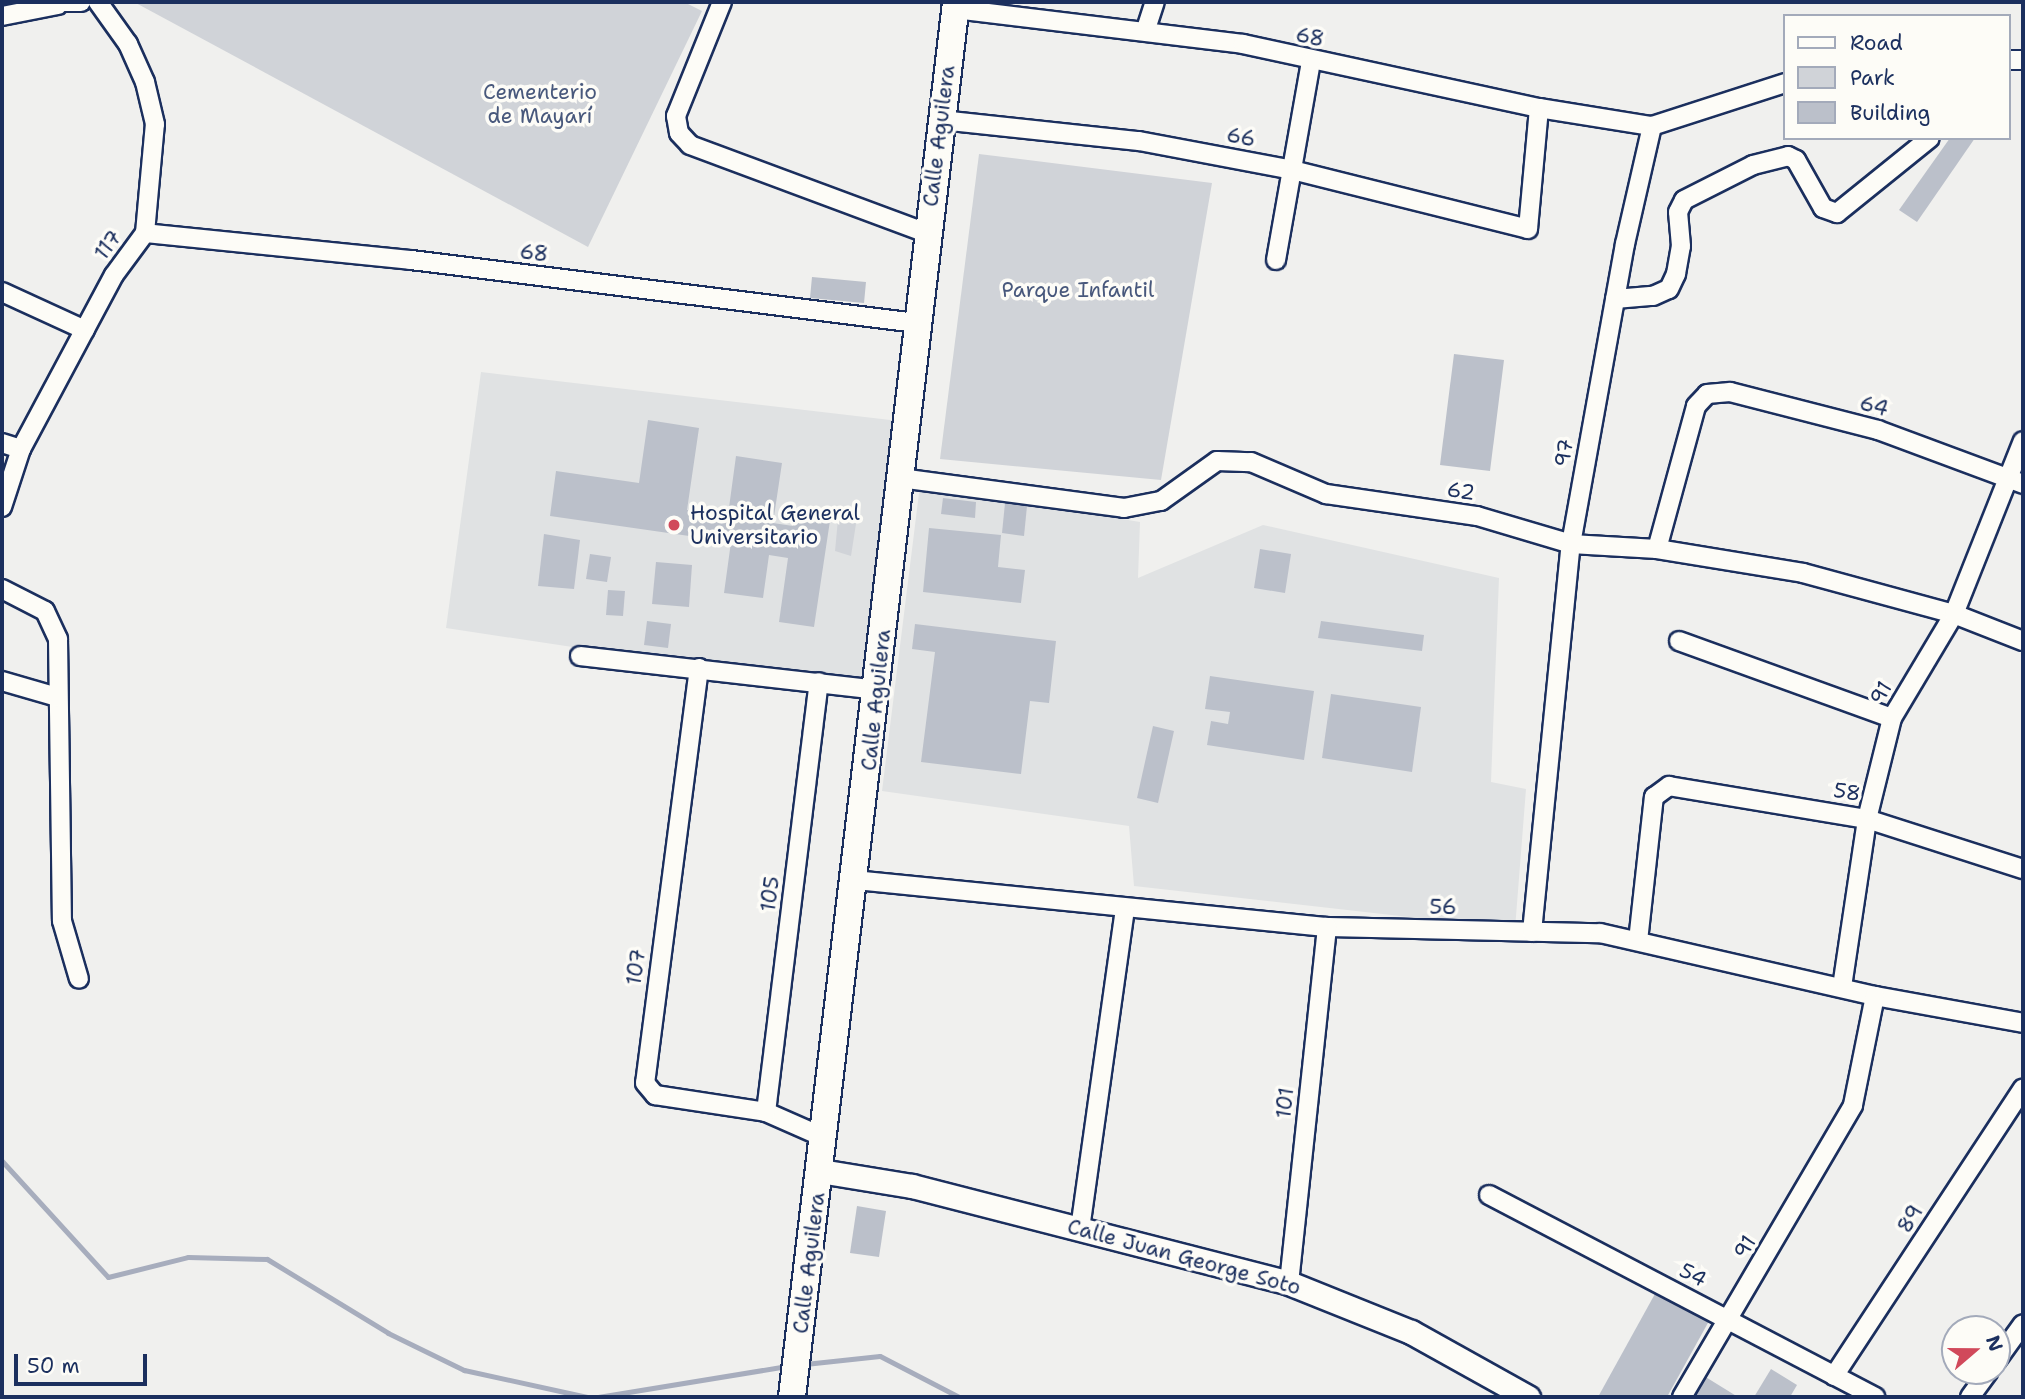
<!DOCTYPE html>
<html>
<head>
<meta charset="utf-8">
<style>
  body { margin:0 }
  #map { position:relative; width:2025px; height:1399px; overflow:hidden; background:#f0f0ee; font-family:"Shantell Sans",sans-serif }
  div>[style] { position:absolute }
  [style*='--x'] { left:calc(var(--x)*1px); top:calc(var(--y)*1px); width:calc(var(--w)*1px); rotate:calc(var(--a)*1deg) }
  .built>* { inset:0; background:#e0e2e3 }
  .green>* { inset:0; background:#d0d3d8 }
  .stream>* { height:5px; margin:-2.5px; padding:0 2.5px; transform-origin:2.5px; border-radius:2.5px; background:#a7adbd }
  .building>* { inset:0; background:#bbc0ca }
  .roads { filter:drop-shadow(2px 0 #1b2f5e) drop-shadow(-2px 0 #1b2f5e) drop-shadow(0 2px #1b2f5e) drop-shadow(0 -2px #1b2f5e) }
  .minor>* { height:18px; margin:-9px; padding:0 9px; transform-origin:9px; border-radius:9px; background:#fdfcf7 }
  .tertiary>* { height:23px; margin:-11.5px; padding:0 11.5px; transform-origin:11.5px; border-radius:11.5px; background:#fdfcf7 }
  .secondary>* { height:26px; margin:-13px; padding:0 13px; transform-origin:13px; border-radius:13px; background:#fdfcf7 }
  .dots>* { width:19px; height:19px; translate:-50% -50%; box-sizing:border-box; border:4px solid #fdfcf7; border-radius:50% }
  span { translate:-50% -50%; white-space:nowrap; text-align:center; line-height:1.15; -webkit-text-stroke:7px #fdfcf7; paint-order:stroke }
  .street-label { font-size:21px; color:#1b2f5e }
  .park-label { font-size:21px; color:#48587c }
  .poi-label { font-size:21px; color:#1b2f5e }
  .left { translate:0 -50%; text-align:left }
  .frame { position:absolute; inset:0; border:4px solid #1b2f5e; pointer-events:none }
  .legend { position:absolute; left:1783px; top:14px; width:228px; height:126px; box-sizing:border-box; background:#fdfcf7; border:2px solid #a3aaba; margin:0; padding:9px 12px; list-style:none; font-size:21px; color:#1b2f5e }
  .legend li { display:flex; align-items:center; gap:14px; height:35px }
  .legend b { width:35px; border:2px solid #a3aaba }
  .north { position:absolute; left:1941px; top:1315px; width:70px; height:70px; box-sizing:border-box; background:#fdfcf7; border:2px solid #a3aaba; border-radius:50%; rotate:70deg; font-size:19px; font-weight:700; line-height:28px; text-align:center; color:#1b2f5e }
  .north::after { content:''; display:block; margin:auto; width:24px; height:32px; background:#d1495b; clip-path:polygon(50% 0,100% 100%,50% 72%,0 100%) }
  .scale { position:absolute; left:14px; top:1354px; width:133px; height:32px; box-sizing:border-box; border:4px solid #1b2f5e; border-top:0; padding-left:9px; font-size:21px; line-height:24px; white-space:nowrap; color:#1b2f5e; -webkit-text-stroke:5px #fdfcf7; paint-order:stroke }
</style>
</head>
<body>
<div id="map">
  <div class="built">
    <div style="clip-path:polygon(481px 372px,899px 421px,871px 692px,446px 628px)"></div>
    <div style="clip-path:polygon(920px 485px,1140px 522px,1138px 578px,1263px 525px,1499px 578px,1491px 782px,1526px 789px,1515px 929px,1134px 886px,1129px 826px,882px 791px)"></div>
  </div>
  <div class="green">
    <div style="clip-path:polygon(134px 2px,684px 2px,702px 11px,588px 247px)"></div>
    <div style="clip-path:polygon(979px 154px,1212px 183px,1161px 480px,940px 459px)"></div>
    <div style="clip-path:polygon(858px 511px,851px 556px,835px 551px,838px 519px)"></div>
  </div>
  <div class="stream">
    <div style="--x:2;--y:1161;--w:157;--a:47.6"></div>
    <div style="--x:108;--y:1277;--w:82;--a:-14"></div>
    <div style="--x:188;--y:1257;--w:79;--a:1.5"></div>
    <div style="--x:267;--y:1259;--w:142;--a:31.4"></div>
    <div style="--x:388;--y:1333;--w:85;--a:26"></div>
    <div style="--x:464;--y:1370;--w:126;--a:12.4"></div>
    <div style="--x:805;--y:1364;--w:75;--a:-6.1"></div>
    <div style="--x:880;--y:1356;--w:89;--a:27.4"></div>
    <div style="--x:598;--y:1397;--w:193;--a:-9.3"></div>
  </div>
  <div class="building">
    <div style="clip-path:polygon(1950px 138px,1975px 138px,1917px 222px,1899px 210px)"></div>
    <div style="clip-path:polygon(812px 277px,866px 282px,864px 303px,810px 298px)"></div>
    <div style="clip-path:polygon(1454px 354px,1504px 360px,1490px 471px,1440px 465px)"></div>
    <div style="clip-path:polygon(648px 420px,699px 428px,687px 510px,728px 515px,736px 456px,782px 463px,773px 523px,793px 526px,795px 508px,831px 514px,814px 627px,779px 622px,788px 558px,769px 555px,763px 598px,724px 593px,731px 542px,550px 516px,556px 471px,639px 483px)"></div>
    <div style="clip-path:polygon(943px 498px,976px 502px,975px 518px,941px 514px)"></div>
    <div style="clip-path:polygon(1005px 503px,1027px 506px,1024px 536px,1002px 533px)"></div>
    <div style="clip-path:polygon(929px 528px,1001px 535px,998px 567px,1025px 570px,1021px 603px,923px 592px)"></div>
    <div style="clip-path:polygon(544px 534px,580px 540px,574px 589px,538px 586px)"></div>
    <div style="clip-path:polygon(1260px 549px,1291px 554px,1285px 593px,1254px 588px)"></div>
    <div style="clip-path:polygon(590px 554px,611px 557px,607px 582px,586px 579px)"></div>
    <div style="clip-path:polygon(656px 562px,692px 565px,689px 607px,652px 604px)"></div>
    <div style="clip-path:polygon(608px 590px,625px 591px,623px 616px,606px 615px)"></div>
    <div style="clip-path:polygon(647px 621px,671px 624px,668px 648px,644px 645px)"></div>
    <div style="clip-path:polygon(1321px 621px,1424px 635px,1422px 651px,1318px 638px)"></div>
    <div style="clip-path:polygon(915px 624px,1056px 641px,1049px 703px,1030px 701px,1021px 774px,921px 762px,935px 652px,912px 649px)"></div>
    <div style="clip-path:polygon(1210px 676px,1314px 691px,1304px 760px,1207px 745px,1211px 721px,1228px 724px,1230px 712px,1205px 709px)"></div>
    <div style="clip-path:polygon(1331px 694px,1421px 707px,1412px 772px,1322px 758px)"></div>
    <div style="clip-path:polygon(1153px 726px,1174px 731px,1158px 803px,1137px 798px)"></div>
    <div style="clip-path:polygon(857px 1206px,886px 1211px,879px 1257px,850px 1253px)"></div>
    <div style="clip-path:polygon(1656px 1292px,1709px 1321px,1667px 1397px,1598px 1397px)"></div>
    <div style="clip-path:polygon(1771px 1369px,1797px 1385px,1790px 1397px,1754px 1397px)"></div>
    <div style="clip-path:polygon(1704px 1376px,1738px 1397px,1691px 1397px)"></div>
  </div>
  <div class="roads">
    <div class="minor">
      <div style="--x:56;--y:2;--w:25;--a:0"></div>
      <div style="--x:722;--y:2;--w:123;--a:112"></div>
      <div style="--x:676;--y:116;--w:17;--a:80"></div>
      <div style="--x:679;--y:133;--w:16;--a:47"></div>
      <div style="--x:690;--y:145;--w:252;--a:20.4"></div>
      <div style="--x:955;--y:9;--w:290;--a:6.9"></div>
      <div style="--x:1243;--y:44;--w:303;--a:12.2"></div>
      <div style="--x:1539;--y:108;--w:114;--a:9.1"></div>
      <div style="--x:1652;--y:126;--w:140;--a:-17.9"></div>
      <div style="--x:2;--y:16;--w:57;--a:-11.1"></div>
      <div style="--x:1146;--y:29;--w:28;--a:-72"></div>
      <div style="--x:2009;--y:60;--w:14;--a:0"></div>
      <div style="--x:941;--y:120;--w:199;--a:6.1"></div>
      <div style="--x:1139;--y:141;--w:156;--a:10.7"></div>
      <div style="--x:1292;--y:170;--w:243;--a:14"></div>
      <div style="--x:1528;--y:229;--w:121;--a:-84.8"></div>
      <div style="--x:145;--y:233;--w:267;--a:5.8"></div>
      <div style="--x:411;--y:260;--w:510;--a:7.1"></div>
      <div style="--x:1276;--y:260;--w:202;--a:-80"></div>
      <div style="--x:2;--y:292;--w:91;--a:24.6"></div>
      <div style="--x:1615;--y:299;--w:38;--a:-5"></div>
      <div style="--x:1653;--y:296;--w:17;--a:-24"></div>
      <div style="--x:1669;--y:289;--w:17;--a:-65"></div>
      <div style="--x:1676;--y:274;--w:28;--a:-80"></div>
      <div style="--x:1681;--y:246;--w:34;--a:-95"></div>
      <div style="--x:1678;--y:212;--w:13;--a:-63"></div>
      <div style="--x:1684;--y:200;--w:77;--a:-26.9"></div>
      <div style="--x:1753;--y:165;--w:36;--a:-14"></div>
      <div style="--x:1788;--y:156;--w:9;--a:27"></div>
      <div style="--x:1796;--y:160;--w:55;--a:60.6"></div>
      <div style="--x:1823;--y:208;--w:15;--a:20"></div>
      <div style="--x:1837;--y:213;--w:119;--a:-38.9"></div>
      <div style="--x:2;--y:443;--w:20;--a:18"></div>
      <div style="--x:900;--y:478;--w:226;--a:7.6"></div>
      <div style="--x:1124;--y:508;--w:38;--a:-11"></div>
      <div style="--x:1161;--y:501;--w:69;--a:-35.5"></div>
      <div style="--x:1217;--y:461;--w:34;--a:2"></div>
      <div style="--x:1251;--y:462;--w:82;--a:23.1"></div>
      <div style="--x:1326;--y:494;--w:153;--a:8.3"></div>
      <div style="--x:1477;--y:516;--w:98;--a:16.6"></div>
      <div style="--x:1571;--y:544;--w:86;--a:3.3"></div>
      <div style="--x:1657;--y:549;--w:148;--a:9.3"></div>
      <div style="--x:1803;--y:573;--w:156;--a:15.2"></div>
      <div style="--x:1954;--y:614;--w:74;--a:21.4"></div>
      <div style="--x:2;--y:507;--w:61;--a:-71.9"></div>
      <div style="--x:21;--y:449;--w:197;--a:-61.9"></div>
      <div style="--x:114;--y:275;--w:52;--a:-53.6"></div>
      <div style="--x:145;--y:233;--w:109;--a:-84.8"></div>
      <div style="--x:155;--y:124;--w:43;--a:-103.4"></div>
      <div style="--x:145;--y:82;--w:42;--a:-114.1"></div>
      <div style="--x:128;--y:44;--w:52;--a:-125.5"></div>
      <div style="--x:1657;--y:549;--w:148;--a:-74.7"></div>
      <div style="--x:1696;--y:406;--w:16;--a:-47"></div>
      <div style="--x:1707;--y:394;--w:23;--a:-5"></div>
      <div style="--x:1730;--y:392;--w:153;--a:14.4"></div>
      <div style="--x:1878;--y:430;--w:155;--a:20.4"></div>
      <div style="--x:2;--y:589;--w:48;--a:27.1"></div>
      <div style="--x:45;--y:611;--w:31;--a:65"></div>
      <div style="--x:58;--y:639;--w:282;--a:89.2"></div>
      <div style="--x:62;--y:921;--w:60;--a:73.7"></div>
      <div style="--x:1679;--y:641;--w:226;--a:19.9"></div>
      <div style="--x:580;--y:656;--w:300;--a:6.5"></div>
      <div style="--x:699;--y:668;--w:418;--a:97.4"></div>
      <div style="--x:645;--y:1083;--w:16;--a:50"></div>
      <div style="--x:655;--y:1095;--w:112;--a:8.7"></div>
      <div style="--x:766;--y:1112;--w:64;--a:23.8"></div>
      <div style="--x:2;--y:681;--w:57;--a:16.2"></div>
      <div style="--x:855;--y:880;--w:474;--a:5.7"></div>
      <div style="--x:1327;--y:927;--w:273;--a:1.3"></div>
      <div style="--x:1600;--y:933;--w:282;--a:12.9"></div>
      <div style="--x:1875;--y:996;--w:150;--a:10.3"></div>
      <div style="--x:1532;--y:932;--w:390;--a:-84.3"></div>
      <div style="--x:1571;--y:544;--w:305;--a:-79.8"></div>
      <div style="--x:1625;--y:244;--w:121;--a:-77.1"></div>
      <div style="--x:1638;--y:941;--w:145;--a:-83.7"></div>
      <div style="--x:1654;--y:797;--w:19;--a:-36"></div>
      <div style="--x:1669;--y:786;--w:201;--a:9.5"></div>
      <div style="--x:1867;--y:819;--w:164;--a:17.8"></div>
      <div style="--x:1842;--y:987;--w:170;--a:-81.5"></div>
      <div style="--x:1867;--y:819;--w:104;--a:-76.1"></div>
      <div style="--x:1892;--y:718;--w:121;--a:-59.2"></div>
      <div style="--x:1954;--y:614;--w:186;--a:-68.3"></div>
      <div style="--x:766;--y:1112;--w:433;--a:-83"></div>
      <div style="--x:1489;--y:1195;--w:436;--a:27.6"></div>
      <div style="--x:1080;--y:1229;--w:322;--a:-82"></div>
      <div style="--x:1289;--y:1283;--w:358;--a:-83.9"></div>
      <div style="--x:1997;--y:1360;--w:44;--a:-54.2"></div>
      <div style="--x:1834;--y:1376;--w:344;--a:-56.7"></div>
      <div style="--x:1682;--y:1397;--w:338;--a:-59.6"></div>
      <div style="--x:1853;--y:1105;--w:111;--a:-78.6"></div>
      <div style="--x:1970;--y:1397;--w:32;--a:-54"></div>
    </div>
    <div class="tertiary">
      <div style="--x:820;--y:1171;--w:93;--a:9.3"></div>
      <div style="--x:912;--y:1186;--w:389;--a:14.4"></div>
      <div style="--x:1289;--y:1283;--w:131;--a:21.9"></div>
      <div style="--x:1411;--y:1332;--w:134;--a:29.1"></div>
    </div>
    <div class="secondary">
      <div style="--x:792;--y:1397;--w:1405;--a:-83.29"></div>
    </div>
  </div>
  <div class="dots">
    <div style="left:674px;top:525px;background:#d1495b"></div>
  </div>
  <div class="street-label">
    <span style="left:1310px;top:37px;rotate:13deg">68</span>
    <span style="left:939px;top:136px;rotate:-83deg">Calle Aguilera</span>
    <span style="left:1241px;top:137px;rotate:11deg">66</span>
    <span style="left:108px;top:245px;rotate:-54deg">117</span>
    <span style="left:534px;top:253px;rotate:8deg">68</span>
    <span style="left:1874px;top:406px;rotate:16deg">64</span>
    <span style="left:1564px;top:453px;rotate:-80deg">97</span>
    <span style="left:1461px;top:491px;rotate:9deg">62</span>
    <span style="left:1881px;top:693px;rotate:-61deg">91</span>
    <span style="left:876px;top:700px;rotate:-84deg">Calle Aguilera</span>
    <span style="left:1847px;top:792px;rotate:10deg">58</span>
    <span style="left:770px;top:894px;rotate:-83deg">105</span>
    <span style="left:1443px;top:907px;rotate:1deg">56</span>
    <span style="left:636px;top:967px;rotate:-82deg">107</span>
    <span style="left:1285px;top:1103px;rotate:-84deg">101</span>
    <span style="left:1910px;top:1219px;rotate:-57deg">89</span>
    <span style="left:1745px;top:1247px;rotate:-60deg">91</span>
    <span style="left:1184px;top:1257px;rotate:15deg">Calle Juan George Soto</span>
    <span style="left:809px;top:1263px;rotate:-83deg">Calle Aguilera</span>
    <span style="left:1693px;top:1275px;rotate:28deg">54</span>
  </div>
  <div class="park-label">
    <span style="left:540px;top:104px">Cementerio<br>de Mayarí</span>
    <span style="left:1078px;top:290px">Parque Infantil</span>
  </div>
  <div class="poi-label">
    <span class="left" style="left:690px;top:525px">Hospital General<br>Universitario</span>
  </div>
  <div class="frame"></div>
  <ul class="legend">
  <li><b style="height:9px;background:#fdfcf7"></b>Road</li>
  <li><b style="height:19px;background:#d0d3d8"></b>Park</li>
  <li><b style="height:19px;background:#bbc0ca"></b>Building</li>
  </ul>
  <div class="north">N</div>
  <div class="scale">50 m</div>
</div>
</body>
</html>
